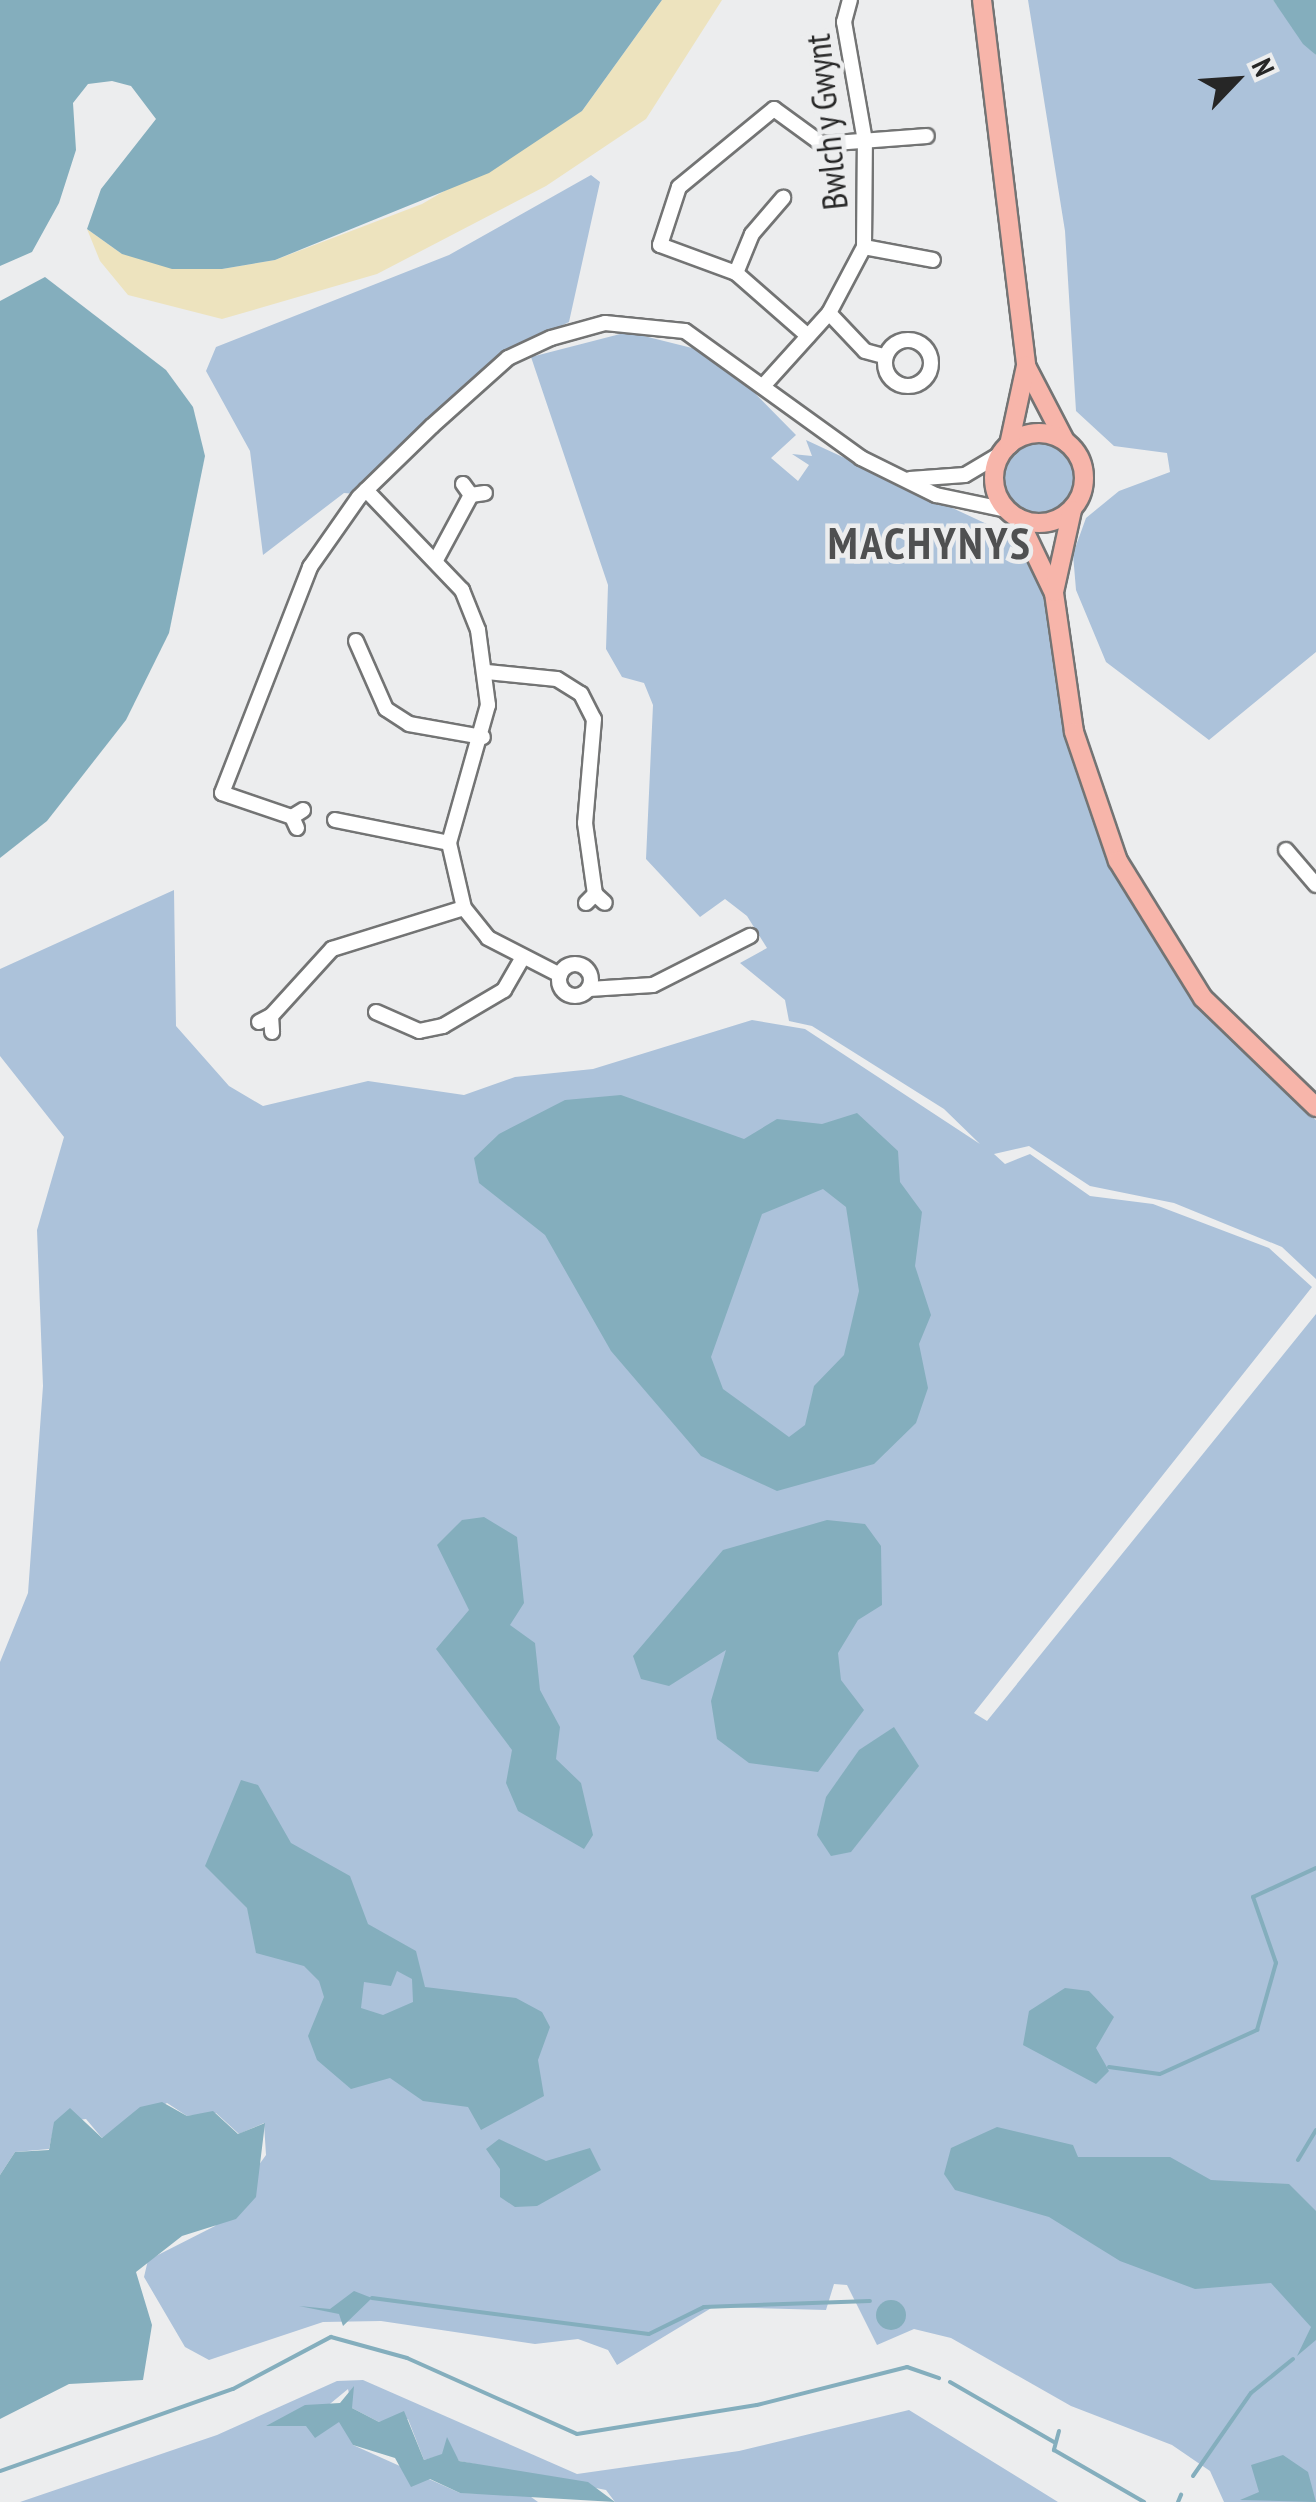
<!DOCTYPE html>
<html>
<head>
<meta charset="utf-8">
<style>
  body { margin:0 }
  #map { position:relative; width:1316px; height:2502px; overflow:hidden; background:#ecedee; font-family:"PT Sans Narrow",sans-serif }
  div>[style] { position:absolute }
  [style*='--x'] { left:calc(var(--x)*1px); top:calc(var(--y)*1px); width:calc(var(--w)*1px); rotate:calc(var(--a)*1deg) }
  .green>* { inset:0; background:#acc2da }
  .round { border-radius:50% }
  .sand>* { inset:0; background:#ede3be }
  .water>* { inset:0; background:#84aebd }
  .stream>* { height:4px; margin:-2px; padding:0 2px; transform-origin:2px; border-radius:2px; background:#84aebd }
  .roads { filter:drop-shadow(2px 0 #737474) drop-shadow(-2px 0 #737474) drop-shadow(0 2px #737474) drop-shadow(0 -2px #737474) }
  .minor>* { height:14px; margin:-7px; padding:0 7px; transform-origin:7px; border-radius:7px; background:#fff }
  .minor>.ring { margin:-7px; padding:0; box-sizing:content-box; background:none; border:14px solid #fff; border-radius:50% }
  .major>* { height:18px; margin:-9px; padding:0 9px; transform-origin:9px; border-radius:9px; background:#f7b5aa }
  .major>.ring { margin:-9px; padding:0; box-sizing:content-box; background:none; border:18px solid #f7b5aa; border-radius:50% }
  span { translate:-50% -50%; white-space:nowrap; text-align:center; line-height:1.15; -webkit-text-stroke:9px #ecedee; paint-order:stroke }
  .street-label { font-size:35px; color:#262626 }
  .district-label { font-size:45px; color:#4f5051; font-weight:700; letter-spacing:2.5px }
  .north { position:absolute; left:1186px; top:30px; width:100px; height:100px; -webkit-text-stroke:8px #ecedee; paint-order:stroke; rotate:65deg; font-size:28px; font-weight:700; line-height:40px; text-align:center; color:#262626 }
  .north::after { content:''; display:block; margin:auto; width:35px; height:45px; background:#262626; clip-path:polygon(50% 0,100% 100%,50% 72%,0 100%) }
</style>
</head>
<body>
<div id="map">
  <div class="green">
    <div style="clip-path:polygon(1028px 0,1273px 0,1316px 55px,1316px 652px,1209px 740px,1106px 662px,1076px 590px,1073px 554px,1086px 518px,1119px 491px,1170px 472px,1167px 453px,1114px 446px,1076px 411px,1065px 231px)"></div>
    <div style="clip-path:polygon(591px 175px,600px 182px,569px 322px,509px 352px,357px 494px,344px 493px,263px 555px,250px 451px,206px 371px,216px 347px,449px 255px)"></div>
    <div style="clip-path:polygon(628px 332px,704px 351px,734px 372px,796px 435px,771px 458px,798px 481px,809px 465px,792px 454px,812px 456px,806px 440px,1017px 538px,1039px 571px,1065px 725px,1123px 890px,1191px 996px,1316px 1120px,1316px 1279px,1282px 1247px,1174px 1203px,1090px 1186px,1029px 1146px,994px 1154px,1005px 1164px,1030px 1154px,1090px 1196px,1153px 1204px,1269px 1248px,1312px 1287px,974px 1713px,987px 1721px,1316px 1314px,1316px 2502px,1224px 2502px,1210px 2471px,1172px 2445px,1071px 2406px,951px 2338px,914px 2329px,877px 2345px,847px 2285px,834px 2284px,826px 2310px,713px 2307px,617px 2365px,608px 2350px,578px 2339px,535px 2344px,381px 2321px,323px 2322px,209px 2360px,185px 2347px,144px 2277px,148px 2260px,215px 2226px,266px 2155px,264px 2123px,239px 2134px,216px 2113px,187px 2116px,167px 2103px,102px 2138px,86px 2119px,55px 2122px,49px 2149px,15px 2152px,0 2175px,0 1662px,28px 1593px,43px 1386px,37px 1230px,64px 1137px,0 1056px,0 969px,174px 890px,176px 1026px,229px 1086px,263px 1106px,368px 1081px,464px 1095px,515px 1077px,593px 1069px,752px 1020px,805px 1029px,980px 1144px,944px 1109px,812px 1026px,789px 1021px,785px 1000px,740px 963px,767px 948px,747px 916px,725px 899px,700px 917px,646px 859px,653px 705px,644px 683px,622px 677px,606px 649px,608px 585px,531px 357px)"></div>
    <div class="round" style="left:1000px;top:439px;width:78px;height:78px"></div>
    <div style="clip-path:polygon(363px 2380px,577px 2474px,739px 2451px,909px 2410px,1058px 2502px,615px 2502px,606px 2490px,459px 2461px,453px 2452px,424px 2460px,408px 2419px,379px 2422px,352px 2408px,348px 2389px,325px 2408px,350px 2428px,353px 2445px,460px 2493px,527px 2494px,538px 2502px,20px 2502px,217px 2435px,337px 2381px)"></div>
  </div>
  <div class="sand">
    <div style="clip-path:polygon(662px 0,722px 0,646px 119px,546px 186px,377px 274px,222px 319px,128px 295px,100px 261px,87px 229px,122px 254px,222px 269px,275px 260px,422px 204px,582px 111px)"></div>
  </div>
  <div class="water">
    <div style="clip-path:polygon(0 0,662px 0,582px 111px,489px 173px,275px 260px,222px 269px,172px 269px,122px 254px,87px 229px,101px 189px,156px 119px,131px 86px,112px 81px,88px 84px,73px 103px,76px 150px,59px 203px,32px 252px,0 266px)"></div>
    <div style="clip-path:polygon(1273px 0,1316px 0,1316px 55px,1303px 44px)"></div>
    <div style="clip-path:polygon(45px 277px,166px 370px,193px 407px,205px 456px,169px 633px,126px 720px,47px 821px,0 858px,0 301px)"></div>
    <div style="clip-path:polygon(evenodd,621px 1095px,744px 1139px,777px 1119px,822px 1124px,857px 1113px,898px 1151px,900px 1182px,922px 1212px,915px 1266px,931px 1315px,919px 1344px,928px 1388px,916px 1423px,874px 1464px,777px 1491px,701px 1456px,611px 1351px,545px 1235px,479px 1183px,474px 1158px,499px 1134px,565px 1100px,621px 1095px,823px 1189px,846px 1207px,859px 1291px,844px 1355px,814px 1386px,805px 1425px,789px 1437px,723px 1389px,711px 1357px,762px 1214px,823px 1189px)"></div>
    <div style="clip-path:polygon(484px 1517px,517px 1537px,524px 1603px,510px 1625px,535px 1643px,540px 1690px,560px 1727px,556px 1759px,581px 1783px,593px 1835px,584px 1849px,518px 1811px,506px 1783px,512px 1750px,436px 1649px,469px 1610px,437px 1545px,462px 1520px)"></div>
    <div style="clip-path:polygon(827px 1520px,865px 1524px,881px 1546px,882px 1605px,858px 1620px,838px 1653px,841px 1680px,864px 1710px,818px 1772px,749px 1763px,717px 1739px,711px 1701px,726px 1650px,669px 1686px,641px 1679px,633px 1656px,723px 1550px)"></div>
    <div style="clip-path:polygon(894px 1727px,919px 1766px,851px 1852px,831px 1856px,817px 1835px,826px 1797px,859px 1750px)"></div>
    <div style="clip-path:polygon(evenodd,241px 1780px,258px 1785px,291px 1843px,350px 1876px,368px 1924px,416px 1951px,425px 1987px,516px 1998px,542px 2012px,550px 2027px,538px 2060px,544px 2096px,481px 2130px,468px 2107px,423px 2101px,390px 2078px,351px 2089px,317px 2060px,308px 2036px,324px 1997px,319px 1981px,304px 1966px,256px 1953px,247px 1908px,205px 1866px,241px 1780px,397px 1971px,412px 1979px,413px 2002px,383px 2015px,361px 2008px,364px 1982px,391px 1986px,397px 1971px)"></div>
    <div style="clip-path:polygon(1065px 1988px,1089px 1991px,1114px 2017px,1096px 2048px,1109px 2071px,1096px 2084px,1023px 2045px,1029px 2011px)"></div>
    <div style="clip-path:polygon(162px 2102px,187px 2116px,213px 2111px,238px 2134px,265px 2123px,256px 2197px,236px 2219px,182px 2236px,136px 2272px,152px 2325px,143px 2380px,69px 2384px,0 2419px,0 2175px,15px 2152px,49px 2150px,54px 2122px,70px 2108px,102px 2138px,140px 2107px)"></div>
    <div style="clip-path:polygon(997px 2127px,1073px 2145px,1078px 2157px,1170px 2157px,1211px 2180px,1289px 2184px,1316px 2211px,1316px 2340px,1297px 2356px,1311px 2327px,1271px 2283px,1195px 2289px,1120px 2261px,1049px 2217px,955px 2190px,944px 2174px,951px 2148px)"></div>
    <div style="clip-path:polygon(499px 2139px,546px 2161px,590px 2148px,601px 2170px,537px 2206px,515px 2207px,500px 2197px,500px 2169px,486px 2149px)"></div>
    <div style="clip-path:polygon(354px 2291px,372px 2298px,343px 2326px,339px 2314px,299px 2306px,330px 2309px)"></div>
    <div class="round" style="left:876px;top:2300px;width:30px;height:30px"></div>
    <div style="clip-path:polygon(354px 2386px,352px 2408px,379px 2422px,404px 2411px,424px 2460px,442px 2454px,447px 2437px,459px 2461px,588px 2482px,615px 2502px,460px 2493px,430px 2479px,411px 2487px,395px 2458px,353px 2445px,339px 2422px,315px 2438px,306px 2426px,266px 2426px,305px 2405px,340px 2403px)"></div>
    <div style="clip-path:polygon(1283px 2455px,1308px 2472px,1316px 2502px,1240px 2500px,1259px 2492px,1251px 2465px)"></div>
  </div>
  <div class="stream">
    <div style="--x:1109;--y:2067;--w:51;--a:7.8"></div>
    <div style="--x:1160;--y:2074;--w:107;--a:-24.4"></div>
    <div style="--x:1257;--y:2030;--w:70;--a:-74.2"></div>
    <div style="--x:1276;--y:1963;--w:70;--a:-109.2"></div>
    <div style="--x:1253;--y:1897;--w:69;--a:-24.7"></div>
    <div style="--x:1298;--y:2160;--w:35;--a:-59"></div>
    <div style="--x:372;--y:2298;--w:279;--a:7.4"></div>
    <div style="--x:649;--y:2334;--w:61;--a:-26.1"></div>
    <div style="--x:704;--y:2307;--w:166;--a:-2.1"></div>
    <div style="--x:950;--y:2382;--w:120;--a:30"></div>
    <div style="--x:1059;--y:2431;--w:20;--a:105"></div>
    <div style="--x:1054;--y:2450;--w:104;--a:30"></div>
    <div style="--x:0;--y:2471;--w:247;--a:-19.4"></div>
    <div style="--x:233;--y:2389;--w:111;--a:-28"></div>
    <div style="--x:331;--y:2337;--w:79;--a:15.4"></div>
    <div style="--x:407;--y:2358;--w:186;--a:24.1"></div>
    <div style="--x:577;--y:2434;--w:182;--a:-9.2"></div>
    <div style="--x:757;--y:2405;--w:155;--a:-14.2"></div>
    <div style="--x:907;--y:2367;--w:34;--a:19"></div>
    <div style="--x:1193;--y:2476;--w:101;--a:-55.1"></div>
    <div style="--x:1251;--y:2393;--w:54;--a:-39"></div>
    <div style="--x:1178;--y:2502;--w:8;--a:-67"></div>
  </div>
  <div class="roads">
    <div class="minor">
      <div style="--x:864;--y:247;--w:70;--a:10.7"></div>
      <div style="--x:736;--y:273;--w:42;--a:-67.7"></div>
      <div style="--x:752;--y:234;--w:48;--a:-49.3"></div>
      <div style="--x:829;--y:313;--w:52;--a:46.5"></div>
      <div style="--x:865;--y:351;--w:20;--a:15"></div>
      <div style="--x:808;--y:336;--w:96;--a:-138.8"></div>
      <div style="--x:736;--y:273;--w:81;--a:-159.8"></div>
      <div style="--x:660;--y:245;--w:61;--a:-71.9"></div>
      <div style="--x:679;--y:187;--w:123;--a:-39.4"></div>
      <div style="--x:774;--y:109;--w:59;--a:36.1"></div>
      <div style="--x:822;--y:144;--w:105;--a:-4.4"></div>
      <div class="ring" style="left:885px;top:340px;width:32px;height:32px"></div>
      <div style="--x:764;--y:385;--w:97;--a:-47.9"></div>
      <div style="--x:829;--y:313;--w:75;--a:-62.1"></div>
      <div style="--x:864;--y:247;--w:106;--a:-89.5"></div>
      <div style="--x:865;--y:141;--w:121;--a:-100"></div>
      <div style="--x:844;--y:22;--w:23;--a:-75"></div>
      <div style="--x:910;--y:479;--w:55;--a:-4.2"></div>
      <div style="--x:965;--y:475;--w:43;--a:-30.7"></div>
      <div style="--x:463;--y:484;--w:14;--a:54"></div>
      <div style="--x:471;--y:495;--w:14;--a:-8"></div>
      <div style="--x:366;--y:490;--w:139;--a:46.2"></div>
      <div style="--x:462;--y:590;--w:43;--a:68.2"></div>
      <div style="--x:478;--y:630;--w:76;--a:82.4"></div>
      <div style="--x:488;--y:705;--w:143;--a:105.8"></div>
      <div style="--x:449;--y:843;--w:67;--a:77"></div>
      <div style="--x:464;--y:908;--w:38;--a:51"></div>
      <div style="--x:488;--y:938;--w:81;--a:27.2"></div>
      <div style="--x:436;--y:560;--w:74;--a:-61.7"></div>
      <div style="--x:356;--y:641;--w:74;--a:66.2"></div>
      <div style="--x:386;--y:709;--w:27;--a:33"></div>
      <div style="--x:409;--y:724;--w:75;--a:10"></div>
      <div style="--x:487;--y:672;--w:70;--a:5.7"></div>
      <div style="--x:557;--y:679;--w:28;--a:32"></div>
      <div style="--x:581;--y:694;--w:28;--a:63"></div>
      <div style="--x:594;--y:719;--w:104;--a:94.9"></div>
      <div style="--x:585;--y:823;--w:72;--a:82"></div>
      <div style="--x:292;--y:817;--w:74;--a:-161.1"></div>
      <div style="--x:222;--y:793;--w:243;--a:-68.7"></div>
      <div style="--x:310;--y:567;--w:85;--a:-55"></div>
      <div style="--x:359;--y:497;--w:102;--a:-44.2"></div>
      <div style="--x:432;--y:426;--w:102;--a:-41.8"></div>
      <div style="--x:508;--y:358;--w:47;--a:-24.9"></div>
      <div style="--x:551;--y:338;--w:56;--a:-15.5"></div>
      <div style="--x:605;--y:323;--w:80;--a:5.7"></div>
      <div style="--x:685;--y:331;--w:217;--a:35.8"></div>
      <div style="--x:861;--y:458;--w:84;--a:26.3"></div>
      <div style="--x:936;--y:495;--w:73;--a:11.9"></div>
      <div style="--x:335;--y:820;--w:116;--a:11.4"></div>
      <div style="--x:297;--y:828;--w:12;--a:-114"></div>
      <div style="--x:292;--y:817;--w:13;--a:-32"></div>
      <div style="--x:1286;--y:850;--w:46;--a:49.4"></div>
      <div style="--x:586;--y:903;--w:13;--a:-45"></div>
      <div style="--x:595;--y:894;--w:13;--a:42"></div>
      <div class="ring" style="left:559px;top:964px;width:18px;height:18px"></div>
      <div style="--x:589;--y:989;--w:64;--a:-3.6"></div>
      <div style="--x:653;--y:985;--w:109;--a:-26.8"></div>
      <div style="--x:376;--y:1012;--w:47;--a:23.8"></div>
      <div style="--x:419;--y:1031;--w:25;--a:-12"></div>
      <div style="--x:443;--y:1026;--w:71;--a:-30.5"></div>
      <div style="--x:504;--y:990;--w:34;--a:-60"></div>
      <div style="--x:271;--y:1016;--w:91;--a:-47.7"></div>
      <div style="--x:332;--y:949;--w:138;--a:-17.3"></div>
      <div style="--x:259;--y:1022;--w:13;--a:-27"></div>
      <div style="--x:271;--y:1016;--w:16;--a:86"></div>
    </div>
    <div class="major">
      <div style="--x:982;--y:0;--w:369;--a:83.1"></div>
      <div style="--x:1026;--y:366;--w:85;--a:62.5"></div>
      <div class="ring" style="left:994px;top:433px;width:72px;height:72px"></div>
      <div style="--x:1009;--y:445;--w:81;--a:-77.9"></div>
      <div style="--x:1018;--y:518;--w:83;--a:64.4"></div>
      <div style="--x:1054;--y:593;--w:140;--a:81.8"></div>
      <div style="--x:1074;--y:732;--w:136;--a:71.2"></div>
      <div style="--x:1118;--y:861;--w:161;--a:58.2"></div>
      <div style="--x:1203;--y:998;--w:157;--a:44"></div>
      <div style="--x:1054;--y:592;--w:84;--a:-77.6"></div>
    </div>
  </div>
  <div class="street-label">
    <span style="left:826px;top:122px;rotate:-96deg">Bwlch y Gwynt</span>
  </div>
  <div class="district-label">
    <span style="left:930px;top:543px">MACHYNYS</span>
  </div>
  <div class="north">N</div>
</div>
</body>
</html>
